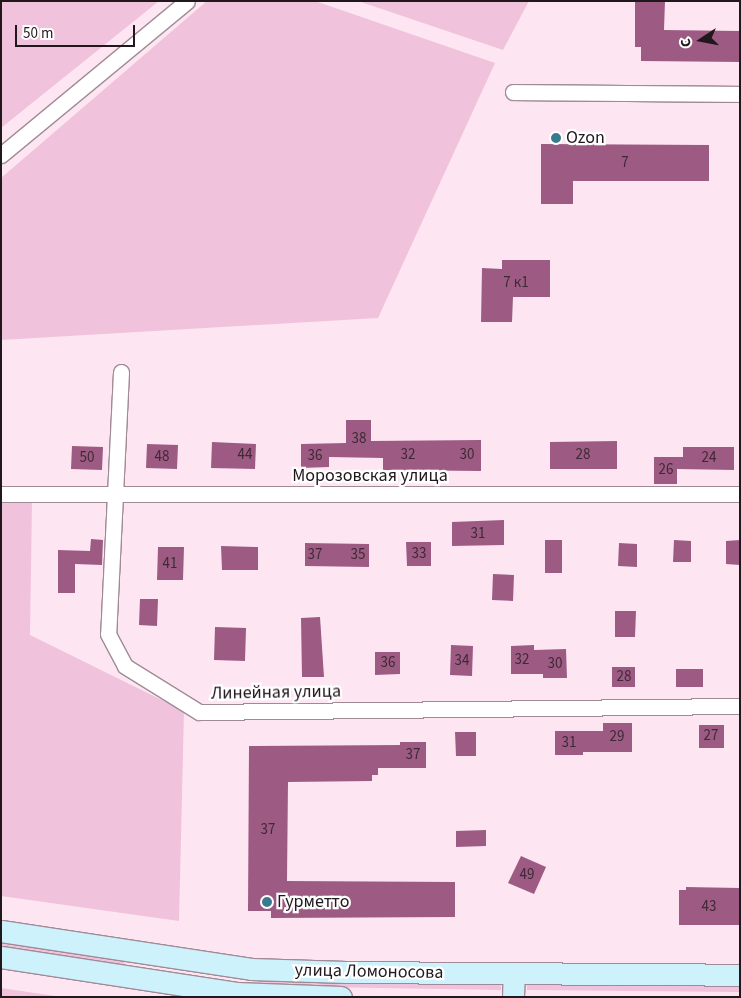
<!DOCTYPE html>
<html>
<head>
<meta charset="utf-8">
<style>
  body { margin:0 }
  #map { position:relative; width:741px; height:998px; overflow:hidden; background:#fde6f2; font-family:"Source Sans 3",sans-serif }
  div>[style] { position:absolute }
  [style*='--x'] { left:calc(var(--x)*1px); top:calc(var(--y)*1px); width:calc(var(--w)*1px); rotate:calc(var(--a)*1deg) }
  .green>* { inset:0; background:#f0c2db }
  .building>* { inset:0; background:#9d5b83 }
  .roads { filter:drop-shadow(1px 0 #9f8a95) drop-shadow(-1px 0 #9f8a95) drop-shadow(0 1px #9f8a95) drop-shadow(0 -1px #9f8a95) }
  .street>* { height:15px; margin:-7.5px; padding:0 7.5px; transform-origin:7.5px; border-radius:7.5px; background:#fff }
  .secondary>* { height:21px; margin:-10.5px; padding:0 10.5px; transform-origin:10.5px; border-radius:10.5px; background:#cef2fc }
  .dots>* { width:14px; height:14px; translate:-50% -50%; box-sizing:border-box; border:2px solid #fff; border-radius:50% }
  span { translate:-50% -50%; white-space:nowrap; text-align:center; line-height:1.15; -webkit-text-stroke:4.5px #fff; paint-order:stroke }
  .number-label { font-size:15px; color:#3f2936 }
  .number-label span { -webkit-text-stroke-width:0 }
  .poi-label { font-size:18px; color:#20181d }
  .left { translate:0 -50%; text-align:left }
  .street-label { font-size:18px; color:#20181d }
  .frame { position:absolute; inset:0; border:2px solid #20181d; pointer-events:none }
  .north { position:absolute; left:676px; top:15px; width:50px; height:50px; -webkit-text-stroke:4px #fff; paint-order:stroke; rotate:259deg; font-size:14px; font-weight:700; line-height:20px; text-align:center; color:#20181d }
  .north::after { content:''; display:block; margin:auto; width:18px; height:22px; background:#20181d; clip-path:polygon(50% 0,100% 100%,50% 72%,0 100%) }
  .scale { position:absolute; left:15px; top:25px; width:120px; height:22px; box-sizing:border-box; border:2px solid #20181d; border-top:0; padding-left:6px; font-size:15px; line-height:18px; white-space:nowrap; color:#20181d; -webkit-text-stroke:4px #fff; paint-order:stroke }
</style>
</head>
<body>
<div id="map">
  <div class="green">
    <div style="clip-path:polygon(1px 1px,159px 1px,1px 128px)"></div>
    <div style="clip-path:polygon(207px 1px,315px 1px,495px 63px,378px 318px,1px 340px,1px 178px)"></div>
    <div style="clip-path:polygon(358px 1px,529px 1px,503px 50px)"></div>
    <div style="clip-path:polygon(1px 502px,32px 503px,30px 635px,184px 711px,179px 921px,1px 896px)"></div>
    <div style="clip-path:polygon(1px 939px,125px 958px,124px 968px,1px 949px)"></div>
    <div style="clip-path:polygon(259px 978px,501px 982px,501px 990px,259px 986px)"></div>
    <div style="clip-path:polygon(527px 982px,740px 984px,740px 992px,527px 990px)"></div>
    <div style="clip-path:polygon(1px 988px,62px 997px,1px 997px)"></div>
  </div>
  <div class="building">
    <div style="clip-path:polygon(635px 1px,665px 1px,664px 30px,740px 31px,740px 62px,641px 61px,641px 47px,635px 47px)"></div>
    <div style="clip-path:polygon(541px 144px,709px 145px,709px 181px,573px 181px,573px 204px,541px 204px)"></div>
    <div style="clip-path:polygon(502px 260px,550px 260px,550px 297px,513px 297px,512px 322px,481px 322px,482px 268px,502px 269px)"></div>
    <div style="clip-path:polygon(346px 420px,371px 420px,371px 441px,481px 440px,481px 471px,383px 470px,383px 458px,329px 457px,329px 467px,301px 468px,301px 444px,346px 443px)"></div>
    <div style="clip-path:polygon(617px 441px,617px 469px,550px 469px,550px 442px)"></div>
    <div style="clip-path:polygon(212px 442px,256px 444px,255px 469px,211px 468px)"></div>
    <div style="clip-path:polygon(147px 444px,178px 445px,177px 469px,146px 468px)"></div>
    <div style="clip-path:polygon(72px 446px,103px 447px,102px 470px,71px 469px)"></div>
    <div style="clip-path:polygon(683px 447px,734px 447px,734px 470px,677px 469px,677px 484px,654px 484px,654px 457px,683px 457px)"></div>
    <div style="clip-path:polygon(504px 520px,504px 545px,452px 546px,452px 522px)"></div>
    <div style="clip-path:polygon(91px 539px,103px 540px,102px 565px,75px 564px,75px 593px,58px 593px,58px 550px,90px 551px)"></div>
    <div style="clip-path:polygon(545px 540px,562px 540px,562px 573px,545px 573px)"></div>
    <div style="clip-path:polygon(674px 540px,691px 541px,691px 562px,673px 562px)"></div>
    <div style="clip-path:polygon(740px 540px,740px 565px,726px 564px,726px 541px)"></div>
    <div style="clip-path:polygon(406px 542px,431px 542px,431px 566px,407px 566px)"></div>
    <div style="clip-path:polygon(305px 543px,369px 544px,369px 567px,305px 566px)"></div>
    <div style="clip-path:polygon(619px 543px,637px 544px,637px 567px,618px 566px)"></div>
    <div style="clip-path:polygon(221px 546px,258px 547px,258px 570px,222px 570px)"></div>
    <div style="clip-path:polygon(158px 547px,184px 547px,183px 580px,157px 580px)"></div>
    <div style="clip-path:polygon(493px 574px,514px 575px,513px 601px,492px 600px)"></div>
    <div style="clip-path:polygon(140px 599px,158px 599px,157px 626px,139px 625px)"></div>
    <div style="clip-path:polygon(615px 611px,636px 611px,635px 637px,615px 637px)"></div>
    <div style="clip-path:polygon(320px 617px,324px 677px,302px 677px,301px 618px)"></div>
    <div style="clip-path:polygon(215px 627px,246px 628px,245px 661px,214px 660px)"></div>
    <div style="clip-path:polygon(451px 645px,473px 646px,472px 676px,450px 675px)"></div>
    <div style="clip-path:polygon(534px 645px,534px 650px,566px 649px,567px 678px,543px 678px,543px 674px,511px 674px,511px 646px)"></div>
    <div style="clip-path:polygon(375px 652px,400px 652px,400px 674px,375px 675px)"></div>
    <div style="clip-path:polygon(612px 667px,635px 667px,635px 687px,612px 687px)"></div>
    <div style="clip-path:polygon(676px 669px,703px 669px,703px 687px,676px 687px)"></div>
    <div style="clip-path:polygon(603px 723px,632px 723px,632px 752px,583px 752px,583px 755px,555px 755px,555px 731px,603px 731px)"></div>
    <div style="clip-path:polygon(699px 725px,724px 725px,724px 748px,699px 748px)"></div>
    <div style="clip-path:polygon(455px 732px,476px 732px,476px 756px,456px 756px)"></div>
    <div style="clip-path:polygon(400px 742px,426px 742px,426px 768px,378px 768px,378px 775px,372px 775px,372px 781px,288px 782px,287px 881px,455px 882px,455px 917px,271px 918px,271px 911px,248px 911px,249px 746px,400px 745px)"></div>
    <div style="clip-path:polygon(486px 830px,486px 846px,456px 847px,456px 831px)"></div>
    <div style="clip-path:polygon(521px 856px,546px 867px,534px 894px,508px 883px)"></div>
    <div style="clip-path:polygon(686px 887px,740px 888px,740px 925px,679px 925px,679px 890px,686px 890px)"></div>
  </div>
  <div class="roads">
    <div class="street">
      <div style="--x:513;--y:92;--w:227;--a:0.5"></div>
      <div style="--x:1;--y:155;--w:241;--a:-39.6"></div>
      <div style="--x:121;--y:372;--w:262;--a:92.8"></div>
      <div style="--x:108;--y:634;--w:36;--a:62"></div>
      <div style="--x:125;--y:666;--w:87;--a:31.9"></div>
      <div style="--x:199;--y:712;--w:541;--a:-0.64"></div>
      <div style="--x:1;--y:494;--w:739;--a:0"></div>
    </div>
    <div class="secondary">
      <div style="--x:1;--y:931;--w:253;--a:8.6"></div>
      <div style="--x:251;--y:969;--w:95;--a:1.8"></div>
      <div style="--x:346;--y:972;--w:394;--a:0.4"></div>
      <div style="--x:1;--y:957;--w:238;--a:8.7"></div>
      <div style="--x:236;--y:993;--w:105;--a:2.2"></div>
      <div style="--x:513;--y:997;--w:23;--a:-88"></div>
    </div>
  </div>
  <div class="dots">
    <div style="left:556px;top:138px;background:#3a7a8e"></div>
    <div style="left:267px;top:902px;background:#3a7a8e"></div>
  </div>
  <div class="number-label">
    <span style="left:625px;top:163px">7</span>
    <span style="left:516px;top:283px">7 к1</span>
    <span style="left:359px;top:439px">38</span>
    <span style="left:245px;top:455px">44</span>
    <span style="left:408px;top:455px">32</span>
    <span style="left:467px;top:455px">30</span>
    <span style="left:583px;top:455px">28</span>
    <span style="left:315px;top:456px">36</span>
    <span style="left:162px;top:457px">48</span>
    <span style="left:87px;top:458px">50</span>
    <span style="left:709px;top:458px">24</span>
    <span style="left:666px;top:470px">26</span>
    <span style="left:478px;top:534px">31</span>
    <span style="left:419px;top:554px">33</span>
    <span style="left:315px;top:555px">37</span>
    <span style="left:358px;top:555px">35</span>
    <span style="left:170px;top:564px">41</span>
    <span style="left:522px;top:660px">32</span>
    <span style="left:462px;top:661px">34</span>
    <span style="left:388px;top:663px">36</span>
    <span style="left:555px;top:664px">30</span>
    <span style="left:624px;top:677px">28</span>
    <span style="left:711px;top:736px">27</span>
    <span style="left:617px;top:737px">29</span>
    <span style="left:569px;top:743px">31</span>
    <span style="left:413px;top:755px">37</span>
    <span style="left:268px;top:830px">37</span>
    <span style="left:527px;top:875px">49</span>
    <span style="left:709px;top:907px">43</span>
  </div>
  <div class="poi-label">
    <span class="left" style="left:566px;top:138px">Ozon</span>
    <span class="left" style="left:277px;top:902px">Гурметто</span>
  </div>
  <div class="street-label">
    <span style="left:370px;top:476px">Морозовская улица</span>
    <span style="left:276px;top:693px;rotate:-1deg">Линейная улица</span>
    <span style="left:369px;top:972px;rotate:1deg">улица Ломоносова</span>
  </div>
  <div class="frame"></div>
  <div class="north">С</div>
  <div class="scale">50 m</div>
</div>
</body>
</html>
